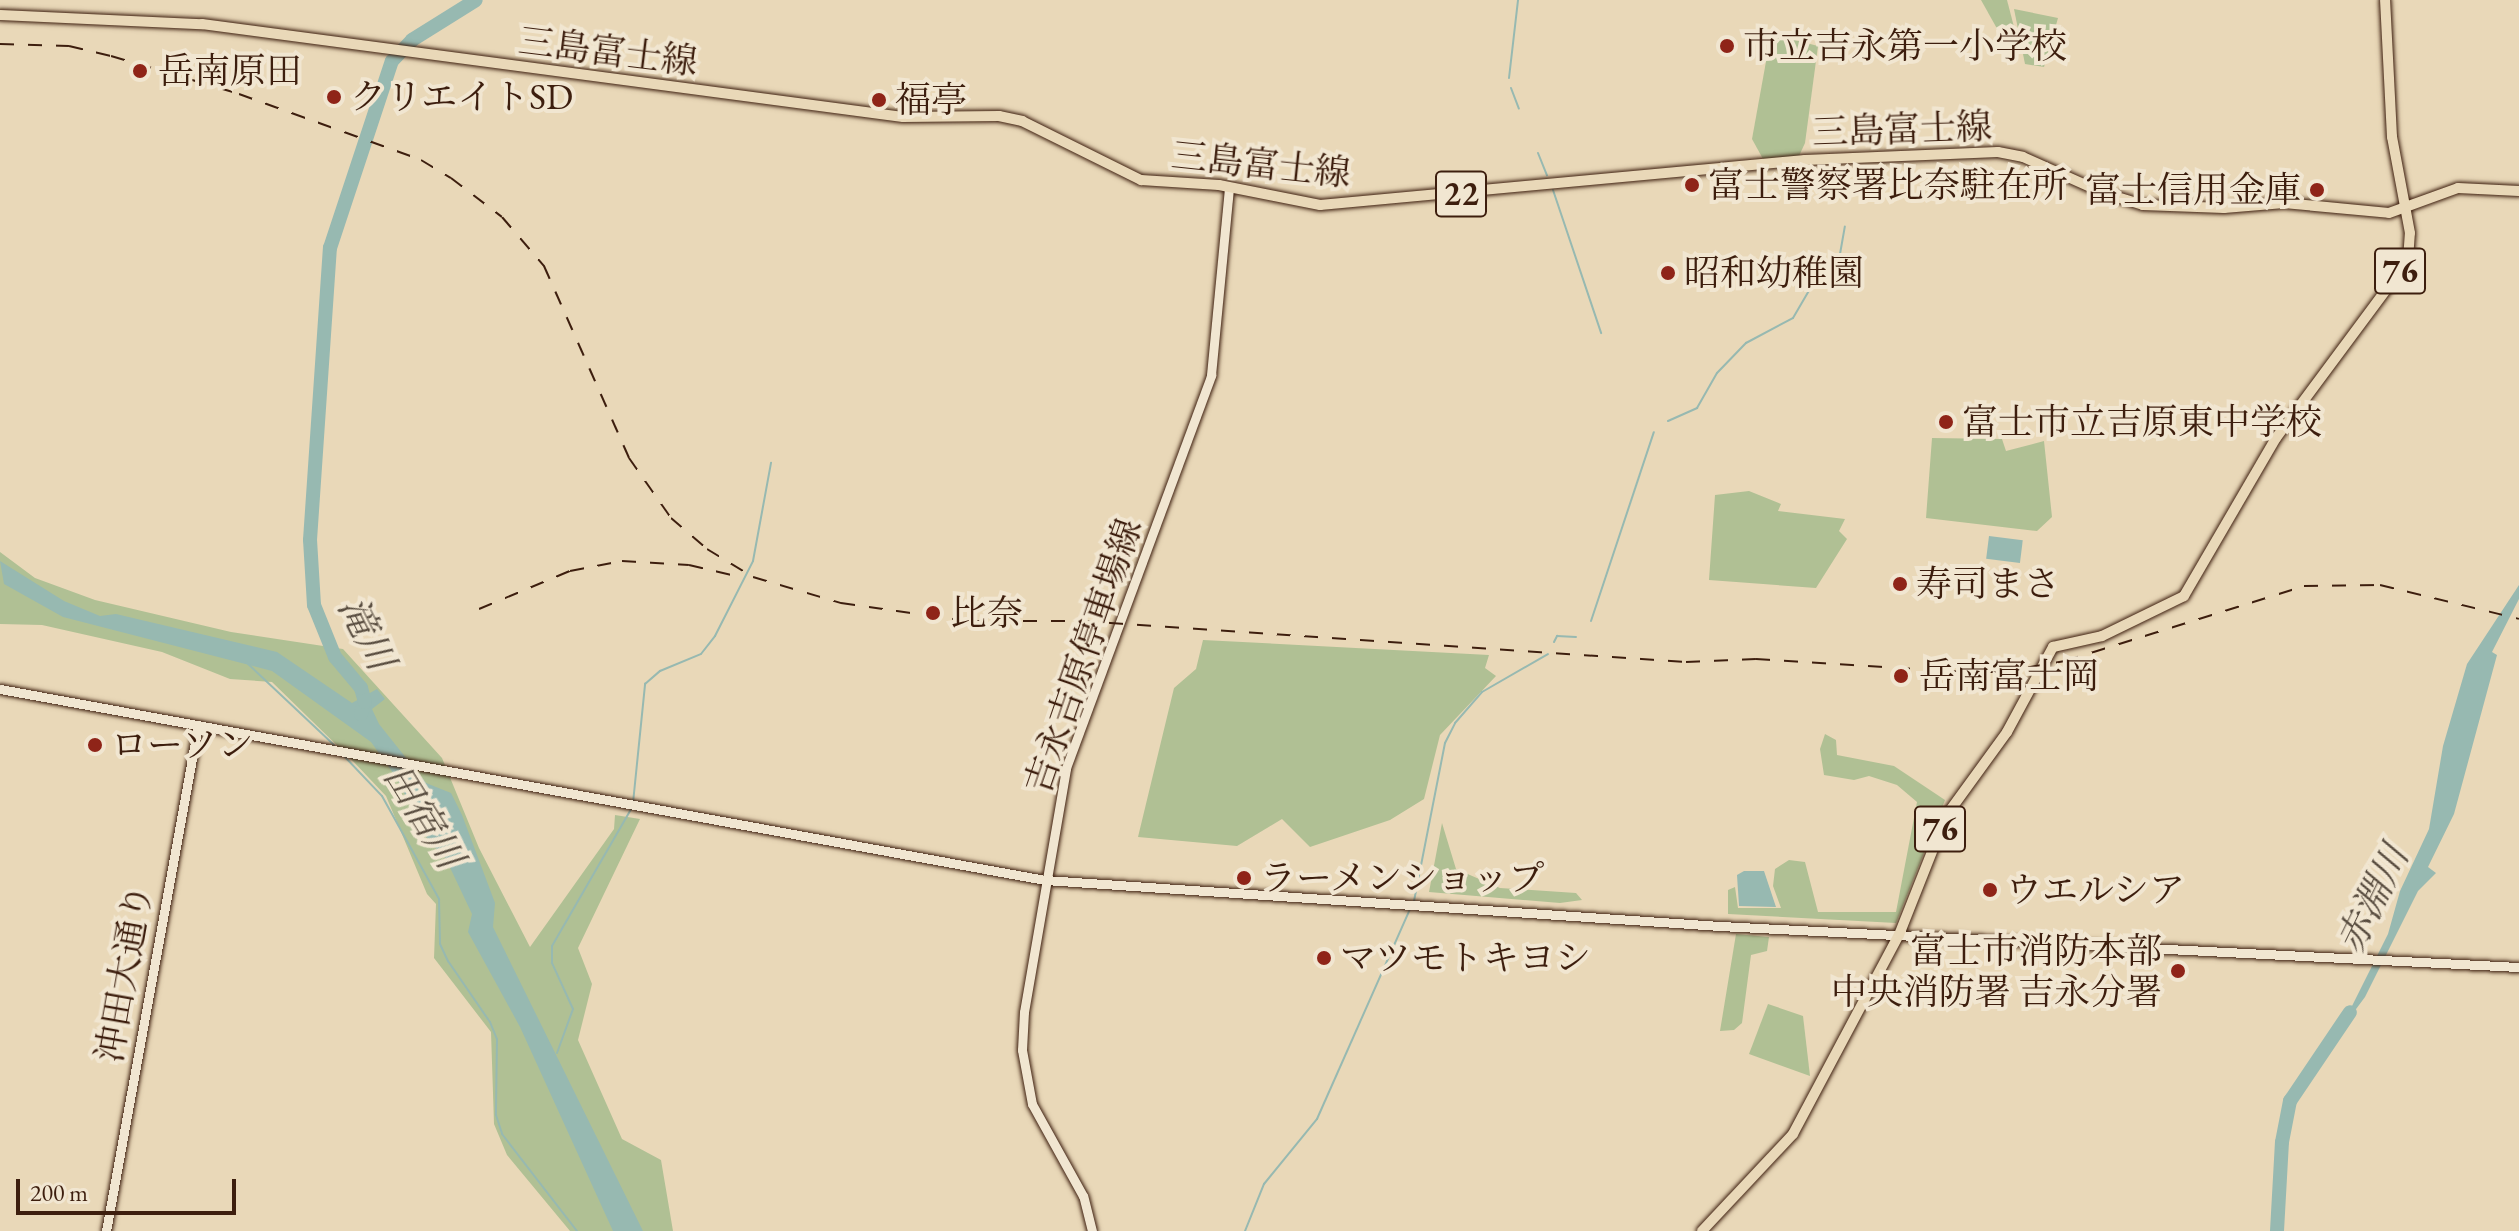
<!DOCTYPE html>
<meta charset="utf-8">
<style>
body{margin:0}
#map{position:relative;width:2519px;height:1231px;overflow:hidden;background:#e9d8b8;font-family:"EB Garamond","Noto Serif JP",serif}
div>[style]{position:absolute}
.green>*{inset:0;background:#b0c094}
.water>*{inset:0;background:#97b9b1;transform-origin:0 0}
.stream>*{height:2px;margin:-1px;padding:0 1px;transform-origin:1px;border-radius:1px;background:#97b9b1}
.river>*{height:14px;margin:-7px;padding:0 7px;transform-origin:7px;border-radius:7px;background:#97b9b1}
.roads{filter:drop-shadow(0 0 2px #3d1e0e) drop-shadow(0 0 2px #3d1e0e)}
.secondary>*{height:9px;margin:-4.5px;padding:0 4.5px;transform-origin:4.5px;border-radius:4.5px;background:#f1e6d1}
.primary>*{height:10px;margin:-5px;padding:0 5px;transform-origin:5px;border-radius:5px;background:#e9d8b8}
.rail>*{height:2px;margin-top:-1px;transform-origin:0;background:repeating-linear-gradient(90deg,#3d1e0e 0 14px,transparent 0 28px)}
.dots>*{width:22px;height:22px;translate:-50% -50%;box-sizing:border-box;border:4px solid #f1e6d1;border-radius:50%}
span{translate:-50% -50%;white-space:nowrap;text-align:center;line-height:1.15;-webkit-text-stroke:8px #f1e6d1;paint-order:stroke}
.shield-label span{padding:2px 6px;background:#f1e6d1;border:2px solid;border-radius:6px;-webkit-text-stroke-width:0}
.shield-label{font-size:34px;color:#3d1e0e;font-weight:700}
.poi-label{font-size:36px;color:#3d1e0e}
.left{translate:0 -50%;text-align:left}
.right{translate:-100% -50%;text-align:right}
.street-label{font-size:36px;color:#3d1e0e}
.water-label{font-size:38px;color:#584c3f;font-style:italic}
.scale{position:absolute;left:16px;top:1179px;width:220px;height:36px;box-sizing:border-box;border:4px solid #3d1e0e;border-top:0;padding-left:10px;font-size:24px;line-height:28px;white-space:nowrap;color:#3d1e0e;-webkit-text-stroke:6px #f1e6d1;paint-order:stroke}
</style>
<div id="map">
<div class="green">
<i style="clip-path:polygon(1981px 0,2007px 0,2020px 50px,2009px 50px)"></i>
<i style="clip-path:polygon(2014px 9px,2058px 18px,2044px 67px,2025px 64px)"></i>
<i style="clip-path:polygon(1771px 34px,1818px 46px,1805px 143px,1799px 156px,1763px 159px,1752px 139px)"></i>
<i style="clip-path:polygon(1932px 438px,2002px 439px,2006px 451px,2044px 441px,2052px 517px,2037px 531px,1926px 518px)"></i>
<i style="clip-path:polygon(1749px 491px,1781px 504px,1778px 511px,1845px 519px,1839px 531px,1847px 539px,1816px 588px,1709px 580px,1715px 495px)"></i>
<i style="clip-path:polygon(0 552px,35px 578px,95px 600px,231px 632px,343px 649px,442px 758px,479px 848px,530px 947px,614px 829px,615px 815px,640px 819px,578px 948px,592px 984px,578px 1040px,622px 1139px,661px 1160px,673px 1231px,570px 1231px,507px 1155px,494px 1124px,491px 1032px,434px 958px,436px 904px,427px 894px,386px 796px,351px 759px,272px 682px,230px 679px,162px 652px,42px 625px,0 624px)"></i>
<i style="clip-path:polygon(1203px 640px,1489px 655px,1485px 668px,1496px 676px,1440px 735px,1424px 799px,1390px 820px,1310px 847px,1282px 819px,1237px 846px,1138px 837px,1174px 688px,1196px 669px)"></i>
<i style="clip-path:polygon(1825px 734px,1836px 740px,1837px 755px,1894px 766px,1945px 800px,1896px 923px,1728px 914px,1728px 890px,1735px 887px,1738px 908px,1781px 908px,1773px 886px,1775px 869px,1789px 860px,1805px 862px,1818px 912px,1896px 912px,1917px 802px,1897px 785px,1869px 776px,1854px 780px,1824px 775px,1820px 749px)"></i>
<i style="clip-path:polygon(1442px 823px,1456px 869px,1500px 888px,1576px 893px,1582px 900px,1560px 903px,1429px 892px)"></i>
<i style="clip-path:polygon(1736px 934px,1769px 937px,1767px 951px,1751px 955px,1742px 1023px,1734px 1030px,1720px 1031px)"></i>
<i style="clip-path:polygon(1768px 1004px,1803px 1016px,1810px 1076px,1749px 1054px)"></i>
</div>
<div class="water">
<i style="left:1989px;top:536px;width:34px;height:23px;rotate:7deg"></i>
<i style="clip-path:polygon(0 561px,64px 601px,100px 616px,116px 614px,277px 652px,352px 703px,377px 689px,385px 699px,372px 709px,379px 724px,426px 783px,451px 793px,462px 815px,495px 903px,493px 927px,643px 1231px,613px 1231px,520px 1027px,468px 932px,472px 914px,445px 857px,429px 842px,396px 777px,371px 742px,272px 671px,63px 617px,4px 584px)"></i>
<i style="clip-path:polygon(2519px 585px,2519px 599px,2492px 652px,2497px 655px,2454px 814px,2428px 867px,2436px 873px,2418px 891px,2365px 997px,2339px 1032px,2388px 934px,2400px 891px,2429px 829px,2443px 746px,2467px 664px)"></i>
<i style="clip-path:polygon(1744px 871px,1764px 871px,1776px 907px,1739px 906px,1737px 875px)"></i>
</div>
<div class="stream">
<i style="left:1509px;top:78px;width:79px;rotate:-83.4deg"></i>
<i style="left:1511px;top:88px;width:22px;rotate:69deg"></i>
<i style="left:1538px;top:153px;width:24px;rotate:68deg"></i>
<i style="left:1553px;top:190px;width:151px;rotate:71.4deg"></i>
<i style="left:1668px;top:421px;width:32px;rotate:-24deg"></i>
<i style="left:1697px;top:408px;width:40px;rotate:-60.3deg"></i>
<i style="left:1717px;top:373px;width:42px;rotate:-46deg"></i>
<i style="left:1746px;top:343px;width:53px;rotate:-28deg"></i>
<i style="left:1793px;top:318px;width:61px;rotate:-59.7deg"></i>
<i style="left:1824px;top:265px;width:19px;rotate:-35deg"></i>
<i style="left:1840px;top:254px;width:28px;rotate:-80deg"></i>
<i style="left:1591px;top:621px;width:199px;rotate:-71.6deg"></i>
<i style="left:1554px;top:642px;width:7px;rotate:-63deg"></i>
<i style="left:1557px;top:636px;width:19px;rotate:3deg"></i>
<i style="left:246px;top:662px;width:121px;rotate:43.3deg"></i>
<i style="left:344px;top:756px;width:55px;rotate:46.5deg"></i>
<i style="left:382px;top:796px;width:118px;rotate:61deg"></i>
<i style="left:439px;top:899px;width:45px;rotate:88.7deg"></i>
<i style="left:440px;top:944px;width:19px;rotate:65deg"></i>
<i style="left:448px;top:961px;width:74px;rotate:55.5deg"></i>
<i style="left:490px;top:1022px;width:18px;rotate:68deg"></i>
<i style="left:497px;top:1039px;width:76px;rotate:90.8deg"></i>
<i style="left:496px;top:1115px;width:20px;rotate:72deg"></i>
<i style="left:502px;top:1134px;width:123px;rotate:52.3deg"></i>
<i style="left:633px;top:803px;width:120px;rotate:-84.2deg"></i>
<i style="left:645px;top:684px;width:20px;rotate:-41deg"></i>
<i style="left:660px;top:671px;width:44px;rotate:-22.5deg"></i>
<i style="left:701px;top:654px;width:23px;rotate:-52deg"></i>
<i style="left:715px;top:636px;width:84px;rotate:-63.1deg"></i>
<i style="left:753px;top:561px;width:100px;rotate:-79.6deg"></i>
<i style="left:1414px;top:901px;width:161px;rotate:-78.9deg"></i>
<i style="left:1445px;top:743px;width:22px;rotate:-63deg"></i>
<i style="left:1455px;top:723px;width:41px;rotate:-48.9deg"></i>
<i style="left:1482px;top:692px;width:76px;rotate:-29.9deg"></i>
<i style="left:557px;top:1053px;width:47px;rotate:-70deg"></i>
<i style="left:573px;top:1009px;width:51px;rotate:-114.5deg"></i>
<i style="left:552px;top:963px;width:17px;rotate:-90deg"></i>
<i style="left:552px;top:946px;width:158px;rotate:-60deg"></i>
<i style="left:1245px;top:1231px;width:51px;rotate:-68deg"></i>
<i style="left:1264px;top:1184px;width:84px;rotate:-50.8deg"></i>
<i style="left:1317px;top:1119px;width:232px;rotate:-66.1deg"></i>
</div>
<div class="river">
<i style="left:361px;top:714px;width:13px;rotate:-72deg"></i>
<i style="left:365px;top:702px;width:15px;rotate:-106deg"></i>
<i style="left:361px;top:688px;width:40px;rotate:-130deg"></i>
<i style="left:335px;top:657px;width:56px;rotate:-112deg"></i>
<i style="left:314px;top:605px;width:65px;rotate:-93.5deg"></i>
<i style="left:310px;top:540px;width:293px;rotate:-86.1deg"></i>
<i style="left:330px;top:248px;width:197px;rotate:-71.7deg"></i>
<i style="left:392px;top:61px;width:29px;rotate:-46deg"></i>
<i style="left:412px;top:40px;width:75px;rotate:-32deg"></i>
<i style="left:2277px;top:1231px;width:89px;rotate:-86.8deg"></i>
<i style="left:2282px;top:1142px;width:42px;rotate:-79deg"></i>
<i style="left:2290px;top:1101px;width:107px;rotate:-56deg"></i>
</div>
<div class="roads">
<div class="secondary">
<i style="left:0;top:689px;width:1062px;rotate:10.36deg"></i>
<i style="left:1045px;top:880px;width:677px;rotate:3.9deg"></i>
<i style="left:1720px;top:926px;width:800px;rotate:2.94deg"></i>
<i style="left:106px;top:1231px;width:513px;rotate:-79.68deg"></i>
<i style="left:1092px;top:1231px;width:36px;rotate:-104deg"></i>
<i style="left:1083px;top:1196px;width:105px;rotate:-119deg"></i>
<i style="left:1032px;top:1104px;width:55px;rotate:-100.5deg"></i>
<i style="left:1022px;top:1050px;width:38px;rotate:-87deg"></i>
<i style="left:1024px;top:1012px;width:248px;rotate:-80.2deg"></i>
<i style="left:1066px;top:768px;width:419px;rotate:-69.7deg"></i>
<i style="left:1211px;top:375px;width:189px;rotate:-84.5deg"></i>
</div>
<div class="primary">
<i style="left:0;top:15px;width:202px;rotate:2.6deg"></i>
<i style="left:202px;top:24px;width:707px;rotate:7.56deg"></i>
<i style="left:903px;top:117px;width:96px;rotate:-0.6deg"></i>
<i style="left:999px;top:116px;width:24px;rotate:12deg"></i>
<i style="left:1022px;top:121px;width:133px;rotate:26.4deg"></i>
<i style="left:1141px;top:180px;width:78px;rotate:3.7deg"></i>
<i style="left:1219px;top:185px;width:103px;rotate:11.2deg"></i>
<i style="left:1320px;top:205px;width:487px;rotate:-5.3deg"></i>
<i style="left:1805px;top:160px;width:193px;rotate:-2.4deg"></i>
<i style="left:1998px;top:152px;width:25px;rotate:11deg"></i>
<i style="left:2023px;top:157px;width:89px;rotate:24deg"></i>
<i style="left:2104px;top:193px;width:41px;rotate:17.1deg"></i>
<i style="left:2143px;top:205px;width:81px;rotate:2.1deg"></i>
<i style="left:2224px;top:208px;width:60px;rotate:-4.8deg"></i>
<i style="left:2284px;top:203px;width:105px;rotate:5.4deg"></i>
<i style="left:2389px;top:213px;width:73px;rotate:-19.9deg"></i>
<i style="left:2458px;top:188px;width:61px;rotate:2.8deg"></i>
<i style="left:1702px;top:1231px;width:133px;rotate:-46.8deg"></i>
<i style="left:1793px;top:1134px;width:225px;rotate:-62deg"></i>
<i style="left:1899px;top:935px;width:128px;rotate:-68.4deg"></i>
<i style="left:1946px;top:816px;width:104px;rotate:-54deg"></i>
<i style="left:2007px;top:732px;width:97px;rotate:-61.6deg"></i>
<i style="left:2053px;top:647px;width:50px;rotate:-12.7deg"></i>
<i style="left:2102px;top:636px;width:91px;rotate:-26deg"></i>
<i style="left:2184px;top:596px;width:183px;rotate:-59.8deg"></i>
<i style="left:2276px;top:438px;width:222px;rotate:-53.4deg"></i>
<i style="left:2408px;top:260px;width:27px;rotate:-86deg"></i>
<i style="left:2410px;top:233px;width:98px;rotate:-100.6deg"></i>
<i style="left:2392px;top:137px;width:137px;rotate:-92.9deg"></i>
</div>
</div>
<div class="rail">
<i style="left:0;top:44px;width:69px;rotate:1.7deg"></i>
<i style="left:69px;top:46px;width:43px;rotate:13.4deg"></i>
<i style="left:111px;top:56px;width:134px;rotate:16.5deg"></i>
<i style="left:239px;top:94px;width:194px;rotate:19.9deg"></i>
<i style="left:421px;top:160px;width:35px;rotate:31deg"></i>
<i style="left:451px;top:178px;width:64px;rotate:37.4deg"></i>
<i style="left:502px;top:217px;width:65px;rotate:49.4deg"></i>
<i style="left:544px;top:266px;width:210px;rotate:66.1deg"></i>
<i style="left:629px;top:458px;width:73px;rotate:55deg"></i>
<i style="left:671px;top:518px;width:48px;rotate:40.7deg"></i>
<i style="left:707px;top:549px;width:54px;rotate:31.3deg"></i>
<i style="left:753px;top:577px;width:92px;rotate:16.5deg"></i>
<i style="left:841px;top:603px;width:127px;rotate:8.1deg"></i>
<i style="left:967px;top:621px;width:114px"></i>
<i style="left:1081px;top:621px;width:606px;rotate:3.88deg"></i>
<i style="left:1686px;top:662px;width:70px;rotate:-2.5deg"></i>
<i style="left:1756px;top:659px;width:204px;rotate:3.6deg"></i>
<i style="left:1960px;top:672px;width:41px"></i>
<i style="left:2001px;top:672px;width:65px;rotate:-9.8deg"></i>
<i style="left:2065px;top:661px;width:250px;rotate:-17.4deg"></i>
<i style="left:2304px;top:586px;width:76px;rotate:-0.8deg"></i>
<i style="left:2380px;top:585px;width:143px;rotate:13.7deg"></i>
<i style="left:479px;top:609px;width:99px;rotate:-22.7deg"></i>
<i style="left:570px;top:571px;width:53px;rotate:-10.9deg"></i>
<i style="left:622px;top:561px;width:67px;rotate:3.4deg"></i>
<i style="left:689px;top:565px;width:48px;rotate:13.2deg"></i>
</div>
<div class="dots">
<i style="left:1727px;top:46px;background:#8f2418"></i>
<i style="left:140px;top:71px;background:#8f2418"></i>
<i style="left:334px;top:97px;background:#8f2418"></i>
<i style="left:879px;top:100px;background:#8f2418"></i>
<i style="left:1692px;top:185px;background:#8f2418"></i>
<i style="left:2317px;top:190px;background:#8f2418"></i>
<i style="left:1668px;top:273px;background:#8f2418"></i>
<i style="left:1946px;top:422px;background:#8f2418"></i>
<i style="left:1900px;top:584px;background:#8f2418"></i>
<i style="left:933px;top:613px;background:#8f2418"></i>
<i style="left:1901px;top:676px;background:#8f2418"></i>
<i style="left:95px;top:745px;background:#8f2418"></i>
<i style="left:1244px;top:878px;background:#8f2418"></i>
<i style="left:1990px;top:890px;background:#8f2418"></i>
<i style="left:1324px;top:958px;background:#8f2418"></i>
<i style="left:2178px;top:971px;background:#8f2418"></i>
</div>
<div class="shield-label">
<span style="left:1461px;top:194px">22</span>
<span style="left:2400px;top:271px">76</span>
<span style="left:1940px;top:829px">76</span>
</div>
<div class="poi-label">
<span class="left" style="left:1743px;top:46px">市立吉永第一小学校</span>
<span class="left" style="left:158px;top:71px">岳南原田</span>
<span class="left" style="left:350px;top:97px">クリエイトSD</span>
<span class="left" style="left:895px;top:100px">福亭</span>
<span class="left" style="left:1708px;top:185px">富士警察署比奈駐在所</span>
<span class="right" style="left:2301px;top:190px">富士信用金庫</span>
<span class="left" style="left:1684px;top:273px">昭和幼稚園</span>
<span class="left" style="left:1962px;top:422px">富士市立吉原東中学校</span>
<span class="left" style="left:1916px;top:584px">寿司まさ</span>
<span class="left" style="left:951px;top:613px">比奈</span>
<span class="left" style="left:1919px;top:676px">岳南富士岡</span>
<span class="left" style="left:111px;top:745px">ローソン</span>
<span class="left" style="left:1260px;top:878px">ラーメンショップ</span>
<span class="left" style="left:2006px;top:890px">ウエルシア</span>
<span class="right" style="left:2162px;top:971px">富士市消防本部<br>中央消防署 吉永分署</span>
<span class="left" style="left:1340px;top:958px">マツモトキヨシ</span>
</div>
<div class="street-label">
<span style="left:608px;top:51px;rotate:7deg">三島富士線</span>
<span style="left:1902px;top:129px;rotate:-2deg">三島富士線</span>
<span style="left:1261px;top:164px;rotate:6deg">三島富士線</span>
<span style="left:1083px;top:656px;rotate:-71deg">吉永吉原停車場線</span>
<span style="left:124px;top:973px;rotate:-80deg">沖田大通り</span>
</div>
<div class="water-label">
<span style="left:367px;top:633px;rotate:63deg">滝川</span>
<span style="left:424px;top:816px;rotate:58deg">田宿川</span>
<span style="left:2372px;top:899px;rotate:-64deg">赤淵川</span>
</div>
<div class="scale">200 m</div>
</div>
